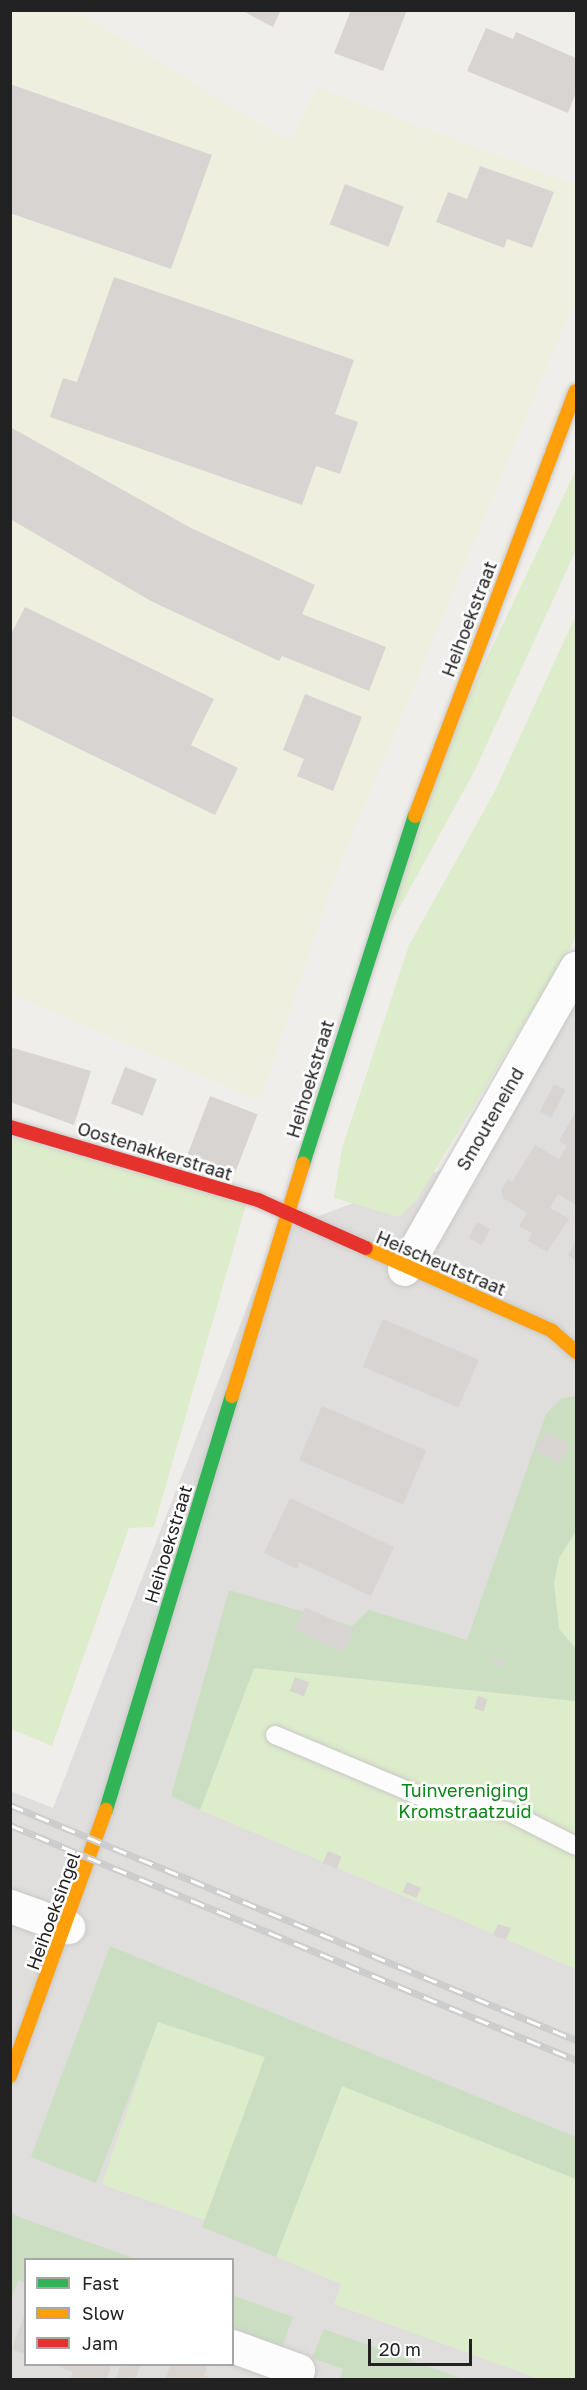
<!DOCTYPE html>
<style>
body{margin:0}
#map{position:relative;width:587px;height:2390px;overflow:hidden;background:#f0eeeb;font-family:"Golos Text",sans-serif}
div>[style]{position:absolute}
.residential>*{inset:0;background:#dfdedc}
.farmland>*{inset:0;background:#efefdf}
.grass>*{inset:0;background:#ddeccb;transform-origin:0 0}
.forest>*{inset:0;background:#cbdec1}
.building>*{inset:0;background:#d7d4d2;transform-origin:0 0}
.roads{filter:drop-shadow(0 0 2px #c9c8c7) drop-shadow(0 0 2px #c9c8c7)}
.lane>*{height:18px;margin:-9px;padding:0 9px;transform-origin:9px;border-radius:9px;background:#fdfcfc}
.street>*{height:33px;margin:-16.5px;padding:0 16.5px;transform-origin:16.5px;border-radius:16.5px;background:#fdfcfc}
.fast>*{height:14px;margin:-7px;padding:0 7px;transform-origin:7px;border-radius:7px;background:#30b455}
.slow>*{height:14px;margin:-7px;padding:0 7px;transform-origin:7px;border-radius:7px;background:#ff9f0a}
.jam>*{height:14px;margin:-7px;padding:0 7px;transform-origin:7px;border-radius:7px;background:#e5322d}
.rail>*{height:7px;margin-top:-3.5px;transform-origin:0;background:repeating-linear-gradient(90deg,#fff 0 14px,#ccc 0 28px);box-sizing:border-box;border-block:2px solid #ccc}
span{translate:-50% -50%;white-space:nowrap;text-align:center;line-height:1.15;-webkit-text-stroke:5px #fff;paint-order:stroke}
.street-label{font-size:18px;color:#222}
.park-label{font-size:18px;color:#0c8416}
.frame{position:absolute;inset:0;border:12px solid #222;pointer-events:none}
.legend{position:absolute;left:24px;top:2258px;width:210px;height:108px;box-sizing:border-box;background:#fff;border:2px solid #a7a7a7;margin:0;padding:8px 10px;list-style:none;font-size:18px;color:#222}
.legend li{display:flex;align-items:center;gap:12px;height:30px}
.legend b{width:30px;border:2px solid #a7a7a7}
.scale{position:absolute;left:368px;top:2339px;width:104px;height:27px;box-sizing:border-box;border:3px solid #222;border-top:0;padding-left:8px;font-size:18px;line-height:21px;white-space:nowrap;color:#222;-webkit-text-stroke:4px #fff;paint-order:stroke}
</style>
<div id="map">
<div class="residential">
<i style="clip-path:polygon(evenodd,576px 961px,576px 2379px,11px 2379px,10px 1791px,53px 1808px,276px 1232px,452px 1166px,576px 961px,26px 2260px,232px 2260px,232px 2364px,26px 2364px,26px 2260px)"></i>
</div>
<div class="farmland">
<i style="clip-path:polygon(11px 11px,77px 11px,289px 142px,318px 88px,576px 185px,576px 297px,334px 879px,260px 1101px,11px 994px)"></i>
</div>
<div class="grass">
<i style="clip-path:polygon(576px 470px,576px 550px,474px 772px,386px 932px,447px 742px)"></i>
<i style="clip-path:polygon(576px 615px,576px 938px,416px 1201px,399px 1217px,334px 1198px,342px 1148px,409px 945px,494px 793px)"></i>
<i style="clip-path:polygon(10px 1136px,246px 1205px,154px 1527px,129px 1528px,52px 1746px,11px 1729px)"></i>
<i style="clip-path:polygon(576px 1531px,576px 1649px,575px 1651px,559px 1629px,554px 1583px,559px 1558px)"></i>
<i style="clip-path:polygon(254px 1668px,576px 1701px,576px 1969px,200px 1810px)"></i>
<i style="left:158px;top:2021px;width:113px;height:173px;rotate:19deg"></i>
<i style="clip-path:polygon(342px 2086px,576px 2179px,576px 2379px,539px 2379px,334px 2304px,341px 2284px,276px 2257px)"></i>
</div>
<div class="forest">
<i style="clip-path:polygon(576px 1396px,576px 1531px,559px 1558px,554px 1583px,559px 1629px,576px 1649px,576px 1701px,254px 1668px,200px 1810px,171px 1796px,229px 1590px,352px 1626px,369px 1610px,467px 1640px,546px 1414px,562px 1398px)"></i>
<i style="clip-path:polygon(110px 1946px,576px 2137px,576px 2179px,342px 2086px,276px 2257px,202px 2227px,265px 2057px,158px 2022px,96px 2183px,31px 2157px)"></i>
<i style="clip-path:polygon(11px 2212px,19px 2217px,136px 2259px,26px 2260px,25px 2283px,18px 2280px,11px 2299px)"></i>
<i style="clip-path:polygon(232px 2295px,293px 2317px,282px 2347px,233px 2328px)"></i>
<i style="clip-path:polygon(324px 2329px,463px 2379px,340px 2379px,343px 2369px,312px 2358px)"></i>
</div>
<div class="building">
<i style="clip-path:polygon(241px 10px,281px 10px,273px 27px)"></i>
<i style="clip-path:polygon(351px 10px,407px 10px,383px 71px,334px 53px)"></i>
<i style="clip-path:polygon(486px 28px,513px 39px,516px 32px,576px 58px,576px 92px,568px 113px,467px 71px)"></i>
<i style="clip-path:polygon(10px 84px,212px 155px,171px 269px,10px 213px)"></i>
<i style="clip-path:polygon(480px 166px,554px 192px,532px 248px,507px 239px,504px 248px,436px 222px,448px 192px,467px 199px)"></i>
<i style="left:345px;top:184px;width:63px;height:43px;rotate:21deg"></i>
<i style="clip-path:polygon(114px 277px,354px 360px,335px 414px,358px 422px,340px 474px,316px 466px,302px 505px,50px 417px,63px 378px,77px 382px)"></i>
<i style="clip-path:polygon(10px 427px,191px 528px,315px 585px,302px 614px,386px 647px,369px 691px,282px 656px,279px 661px,151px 601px,10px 519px)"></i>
<i style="clip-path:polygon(25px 607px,214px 699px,191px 745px,238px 768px,215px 815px,10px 715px,10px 636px)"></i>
<i style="clip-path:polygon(305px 694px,362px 717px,333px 791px,297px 776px,304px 759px,283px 750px)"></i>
<i style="clip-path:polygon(10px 1047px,91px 1071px,74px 1125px,10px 1102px)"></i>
<i style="left:125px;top:1067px;width:34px;height:39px;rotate:21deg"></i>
<i style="left:554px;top:1084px;width:13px;height:31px;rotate:27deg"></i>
<i style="left:210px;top:1096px;width:51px;height:62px;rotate:21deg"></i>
<i style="clip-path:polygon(576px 1111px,576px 1205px,558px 1194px,550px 1208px,569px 1219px,547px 1252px,528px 1241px,532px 1233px,519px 1226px,527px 1213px,503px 1198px,501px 1190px,508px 1179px,512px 1182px,535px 1145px,559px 1159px,567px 1146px,559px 1141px)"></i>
<i style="left:477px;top:1222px;width:15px;height:18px;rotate:28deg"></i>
<i style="clip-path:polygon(576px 1241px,576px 1260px,568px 1255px)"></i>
<i style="left:383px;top:1319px;width:104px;height:52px;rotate:23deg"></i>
<i style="left:322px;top:1406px;width:113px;height:59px;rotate:23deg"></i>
<i style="left:545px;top:1432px;width:27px;height:21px;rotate:27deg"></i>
<i style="clip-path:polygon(290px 1498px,394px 1547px,371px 1596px,299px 1562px,297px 1569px,264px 1553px)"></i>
<i style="left:305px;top:1607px;width:54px;height:25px;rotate:25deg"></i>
<i style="left:494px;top:1659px;width:9px;height:6px;rotate:6deg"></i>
<i style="left:295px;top:1677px;width:15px;height:15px;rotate:20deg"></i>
<i style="left:478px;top:1696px;width:10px;height:13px;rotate:17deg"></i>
<i style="left:328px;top:1851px;width:15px;height:13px;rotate:23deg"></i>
<i style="left:407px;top:1882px;width:15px;height:11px;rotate:23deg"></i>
<i style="clip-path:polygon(498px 1924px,511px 1928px,506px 1940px,493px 1935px)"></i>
<i style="clip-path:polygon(25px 2313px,26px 2313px,26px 2355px,12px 2349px)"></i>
<i style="clip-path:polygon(53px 2364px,112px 2364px,106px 2380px,70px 2380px,73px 2372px)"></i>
<i style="clip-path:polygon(121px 2364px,141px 2364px,135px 2380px,115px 2380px)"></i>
<i style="clip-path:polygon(171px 2364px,208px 2364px,204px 2375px,215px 2380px,165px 2380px)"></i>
</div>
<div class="roads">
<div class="lane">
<i style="left:275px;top:1735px;width:170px;rotate:22.8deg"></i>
<i style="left:432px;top:1801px;width:76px;rotate:7.6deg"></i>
<i style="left:507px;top:1811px;width:77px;rotate:26.9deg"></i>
</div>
<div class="street">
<i style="left:404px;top:1269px;width:347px;rotate:-60.3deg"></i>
<i style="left:10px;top:1906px;width:62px;rotate:19.9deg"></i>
<i style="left:232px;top:2346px;width:70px;rotate:20deg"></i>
<i style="left:298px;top:2370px;width:11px;rotate:112deg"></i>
</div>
<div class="fast">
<i style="left:303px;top:1164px;width:366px;rotate:-72.2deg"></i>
<i style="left:106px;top:1810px;width:433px;rotate:-73.1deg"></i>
</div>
<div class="slow">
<i style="left:415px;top:816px;width:454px;rotate:-69.3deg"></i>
<i style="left:366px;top:1248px;width:204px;rotate:24deg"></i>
<i style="left:552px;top:1331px;width:32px;rotate:41deg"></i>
<i style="left:232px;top:1396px;width:243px;rotate:-73deg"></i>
<i style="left:10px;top:2076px;width:283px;rotate:-70.2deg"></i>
</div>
<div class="jam">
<i style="left:10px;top:1127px;width:259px;rotate:16.4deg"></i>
<i style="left:258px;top:1200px;width:118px;rotate:24deg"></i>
</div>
</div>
<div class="rail">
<i style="left:10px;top:1805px;width:613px;rotate:22.55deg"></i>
<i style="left:10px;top:1825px;width:613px;rotate:22.55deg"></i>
</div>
<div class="street-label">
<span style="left:469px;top:619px;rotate:-69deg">Heihoekstraat</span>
<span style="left:310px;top:1079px;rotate:-73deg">Heihoekstraat</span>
<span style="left:490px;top:1119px;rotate:-60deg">Smouteneind</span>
<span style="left:155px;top:1151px;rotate:17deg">Oostenakkerstraat</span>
<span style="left:441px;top:1263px;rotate:23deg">Heischeutstraat</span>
<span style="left:168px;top:1544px;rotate:-73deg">Heihoekstraat</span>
<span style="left:53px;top:1911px;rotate:-70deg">Heihoeksingel</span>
</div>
<div class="park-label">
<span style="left:465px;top:1801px">Tuinvereniging<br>Kromstraatzuid</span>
</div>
<div class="frame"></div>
<ul class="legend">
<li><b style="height:8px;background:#30b455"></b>Fast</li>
<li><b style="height:8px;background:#ff9f0a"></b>Slow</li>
<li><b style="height:8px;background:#e5322d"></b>Jam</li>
</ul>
<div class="scale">20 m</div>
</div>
